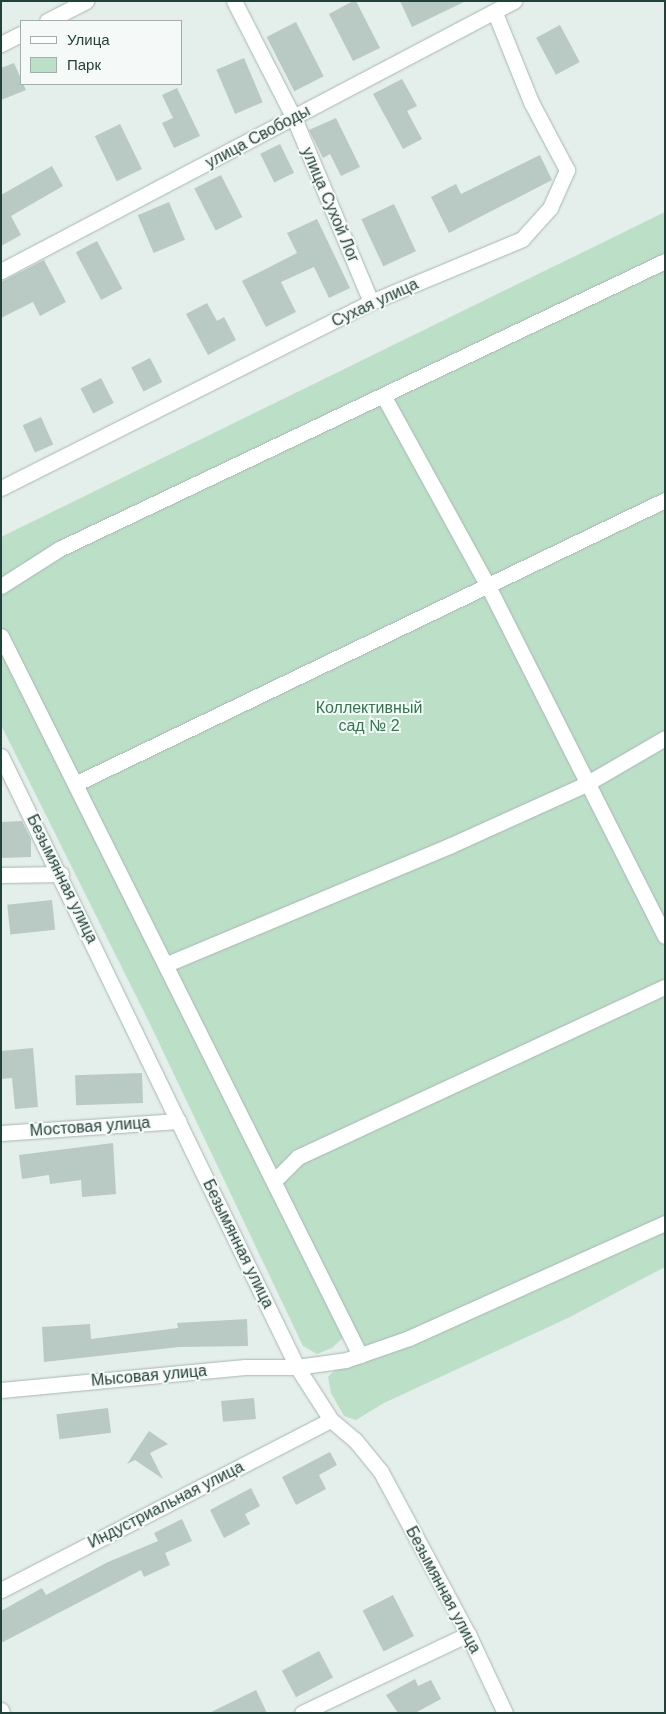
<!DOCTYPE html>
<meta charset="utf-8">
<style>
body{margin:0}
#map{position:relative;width:666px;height:1714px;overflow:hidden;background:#e4eeea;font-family:Arial,sans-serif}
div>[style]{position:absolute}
.green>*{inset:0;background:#bce0c7}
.building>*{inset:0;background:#b9c9c3;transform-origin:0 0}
.roads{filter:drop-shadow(0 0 1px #a6b7b2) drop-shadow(0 0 1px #a6b7b2)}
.minor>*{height:15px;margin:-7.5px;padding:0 7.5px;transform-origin:7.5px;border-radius:7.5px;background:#fff}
.tertiary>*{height:15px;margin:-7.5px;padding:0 7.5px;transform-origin:7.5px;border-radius:7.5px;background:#fff}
span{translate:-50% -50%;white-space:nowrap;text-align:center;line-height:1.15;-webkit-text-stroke:4px #f5faf8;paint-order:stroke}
.street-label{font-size:16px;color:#22413a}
.park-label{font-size:16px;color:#2a7a4c}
.frame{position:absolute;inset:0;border:2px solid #22413a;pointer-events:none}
.legend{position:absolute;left:20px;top:20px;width:162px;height:65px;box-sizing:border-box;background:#f5faf8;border:1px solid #a1b0ac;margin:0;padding:6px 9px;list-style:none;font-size:15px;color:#22413a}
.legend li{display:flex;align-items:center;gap:10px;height:25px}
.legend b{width:25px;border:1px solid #a1b0ac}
</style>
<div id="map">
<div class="green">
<i style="clip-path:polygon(665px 212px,665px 1267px,568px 1318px,384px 1403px,356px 1420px,344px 1416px,331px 1393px,328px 1377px,335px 1370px,352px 1365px,345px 1336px,332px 1348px,317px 1354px,303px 1346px,150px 1024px,1px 725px,1px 537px)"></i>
</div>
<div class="building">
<i style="clip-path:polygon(353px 1px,356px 1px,380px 48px,353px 61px,329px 14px)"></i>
<i style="clip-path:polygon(400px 1px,466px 1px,412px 27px)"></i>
<i style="left:296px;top:22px;width:61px;height:33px;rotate:63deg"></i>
<i style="left:560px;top:25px;width:42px;height:27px;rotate:62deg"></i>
<i style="left:244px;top:58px;width:48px;height:30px;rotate:67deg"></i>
<i style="clip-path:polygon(14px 63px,26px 90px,1px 100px,1px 68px)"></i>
<i style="clip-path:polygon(402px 79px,417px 106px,407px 111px,422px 139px,403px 149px,373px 94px)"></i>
<i style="clip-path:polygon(177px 88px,200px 136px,174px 148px,162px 123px,173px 118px,162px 95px)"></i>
<i style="clip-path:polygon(336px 118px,360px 167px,341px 176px,330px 154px,323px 158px,309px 130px)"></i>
<i style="left:120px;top:124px;width:50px;height:28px;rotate:64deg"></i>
<i style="left:280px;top:144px;width:32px;height:22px;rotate:64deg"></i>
<i style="clip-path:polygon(540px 155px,552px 180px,449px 233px,431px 197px,456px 184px,461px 194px)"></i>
<i style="clip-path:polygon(52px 166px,63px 186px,11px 216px,21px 235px,1px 246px,1px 195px)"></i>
<i style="left:221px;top:175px;width:47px;height:30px;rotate:63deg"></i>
<i style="left:169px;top:202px;width:41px;height:34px;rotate:67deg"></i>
<i style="left:394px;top:204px;width:52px;height:36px;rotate:65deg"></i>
<i style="clip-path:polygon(317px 219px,350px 288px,329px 298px,314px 267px,281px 282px,296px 312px,266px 327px,242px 281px,297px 253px,287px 233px)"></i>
<i style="left:97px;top:241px;width:54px;height:24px;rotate:62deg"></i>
<i style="clip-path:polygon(44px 260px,66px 302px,40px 316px,33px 302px,1px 318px,1px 282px)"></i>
<i style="clip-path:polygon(207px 303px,217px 321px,224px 317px,236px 340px,208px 355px,186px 314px)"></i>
<i style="left:150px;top:358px;width:27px;height:21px;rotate:63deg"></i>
<i style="left:101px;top:378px;width:28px;height:23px;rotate:63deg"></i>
<i style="left:41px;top:417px;width:30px;height:20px;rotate:66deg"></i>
<i style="clip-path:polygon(22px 821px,31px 839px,31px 857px,1px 858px,1px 822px)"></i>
<i style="left:52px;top:900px;width:30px;height:45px;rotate:84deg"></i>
<i style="clip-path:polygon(33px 1048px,38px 1107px,15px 1109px,12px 1078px,1px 1079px,1px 1051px)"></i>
<i style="left:142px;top:1073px;width:30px;height:67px;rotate:88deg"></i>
<i style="clip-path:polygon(113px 1143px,116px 1194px,82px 1197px,81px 1180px,50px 1184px,49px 1175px,22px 1179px,19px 1155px)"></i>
<i style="clip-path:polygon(247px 1319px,248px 1346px,179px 1347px,44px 1362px,42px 1327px,90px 1324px,91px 1339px,178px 1328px,177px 1323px)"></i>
<i style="left:254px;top:1398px;width:21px;height:33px;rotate:85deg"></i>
<i style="left:108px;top:1408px;width:25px;height:52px;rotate:83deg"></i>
<i style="clip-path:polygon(149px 1431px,168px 1444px,150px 1453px,163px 1479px,135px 1460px,127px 1464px)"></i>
<i style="clip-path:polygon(330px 1452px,337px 1465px,319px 1475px,326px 1489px,296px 1505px,282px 1477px)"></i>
<i style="clip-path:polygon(251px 1488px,260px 1506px,245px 1514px,250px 1524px,224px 1538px,210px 1510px)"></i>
<i style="clip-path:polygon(182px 1519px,192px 1541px,165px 1553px,170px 1565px,144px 1577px,141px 1570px,1px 1643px,1px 1611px,42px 1588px,46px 1595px,108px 1562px,158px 1541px,154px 1533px)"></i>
<i style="left:393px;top:1595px;width:46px;height:34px;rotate:63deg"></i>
<i style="left:319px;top:1651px;width:30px;height:42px;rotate:62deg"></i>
<i style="clip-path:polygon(415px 1679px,418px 1686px,431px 1680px,441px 1699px,415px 1713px,398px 1713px,386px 1695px)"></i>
<i style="clip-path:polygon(256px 1690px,267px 1713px,209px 1713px)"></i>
</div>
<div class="roads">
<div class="minor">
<i style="left:234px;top:1px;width:131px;rotate:62.9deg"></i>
<i style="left:294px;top:118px;width:199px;rotate:67.3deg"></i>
<i style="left:47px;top:21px;width:44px;rotate:-27.1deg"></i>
<i style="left:1px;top:44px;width:22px;rotate:-27deg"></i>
<i style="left:1px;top:271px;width:580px;rotate:-27.76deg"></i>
<i style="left:384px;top:397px;width:216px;rotate:61.2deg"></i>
<i style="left:488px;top:586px;width:392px;rotate:63.2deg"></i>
<i style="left:1px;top:488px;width:414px;rotate:-26.7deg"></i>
<i style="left:371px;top:302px;width:164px;rotate:-22.6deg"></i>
<i style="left:522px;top:239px;width:42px;rotate:-47.9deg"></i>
<i style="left:550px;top:208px;width:42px;rotate:-65.9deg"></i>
<i style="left:567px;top:170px;width:77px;rotate:-117.9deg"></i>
<i style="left:531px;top:102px;width:96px;rotate:-112deg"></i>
<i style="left:1px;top:586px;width:69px;rotate:-32.5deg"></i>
<i style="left:59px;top:549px;width:671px;rotate:-25.42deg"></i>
<i style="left:1px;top:636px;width:804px;rotate:63.47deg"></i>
<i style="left:1px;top:756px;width:679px;rotate:64.15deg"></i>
<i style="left:297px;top:1367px;width:63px;rotate:57.3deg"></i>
<i style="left:331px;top:1420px;width:31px;rotate:40deg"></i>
<i style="left:355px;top:1440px;width:41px;rotate:50.9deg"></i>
<i style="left:381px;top:1472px;width:184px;rotate:61.8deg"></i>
<i style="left:468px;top:1634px;width:87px;rotate:64.9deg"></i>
<i style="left:77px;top:783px;width:653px;rotate:-25.7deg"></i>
<i style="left:1px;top:875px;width:60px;rotate:-1deg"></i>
<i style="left:167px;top:964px;width:306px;rotate:-22.7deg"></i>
<i style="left:449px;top:846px;width:150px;rotate:-24.3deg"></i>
<i style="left:586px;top:784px;width:91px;rotate:-30.2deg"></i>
<i style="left:1px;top:1133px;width:178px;rotate:-3.9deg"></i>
<i style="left:275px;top:1180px;width:33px;rotate:-45deg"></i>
<i style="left:298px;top:1157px;width:404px;rotate:-24.9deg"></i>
<i style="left:297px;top:1367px;width:49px;rotate:-8.1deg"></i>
<i style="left:346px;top:1360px;width:67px;rotate:-19.2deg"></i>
<i style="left:409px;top:1338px;width:281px;rotate:-24.2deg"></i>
<i style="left:1px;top:1590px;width:371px;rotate:-27.3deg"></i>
<i style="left:1px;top:1710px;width:3px;rotate:72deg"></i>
<i style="left:302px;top:1713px;width:184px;rotate:-25.4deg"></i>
</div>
<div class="tertiary">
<i style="left:1px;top:1390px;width:245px;rotate:-5.4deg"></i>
<i style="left:245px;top:1367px;width:52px"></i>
</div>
</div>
<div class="street-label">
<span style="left:258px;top:137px;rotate:-28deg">улица Свободы</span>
<span style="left:330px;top:205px;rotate:67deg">улица Сухой Лог</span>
<span style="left:375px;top:303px;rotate:-25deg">Сухая улица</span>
<span style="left:62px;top:879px;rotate:64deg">Безымянная улица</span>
<span style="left:90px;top:1127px;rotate:-4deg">Мостовая улица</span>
<span style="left:238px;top:1244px;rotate:64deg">Безымянная улица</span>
<span style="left:149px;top:1376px;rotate:-5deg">Мысовая улица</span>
<span style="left:166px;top:1505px;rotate:-27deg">Индустриальная улица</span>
<span style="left:443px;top:1590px;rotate:62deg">Безымянная улица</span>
</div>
<div class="park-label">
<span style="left:369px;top:717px">Коллективный<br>сад № 2</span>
</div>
<div class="frame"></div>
<ul class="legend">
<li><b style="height:6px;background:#fff"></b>Улица</li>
<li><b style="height:14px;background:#bce0c7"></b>Парк</li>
</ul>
</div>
